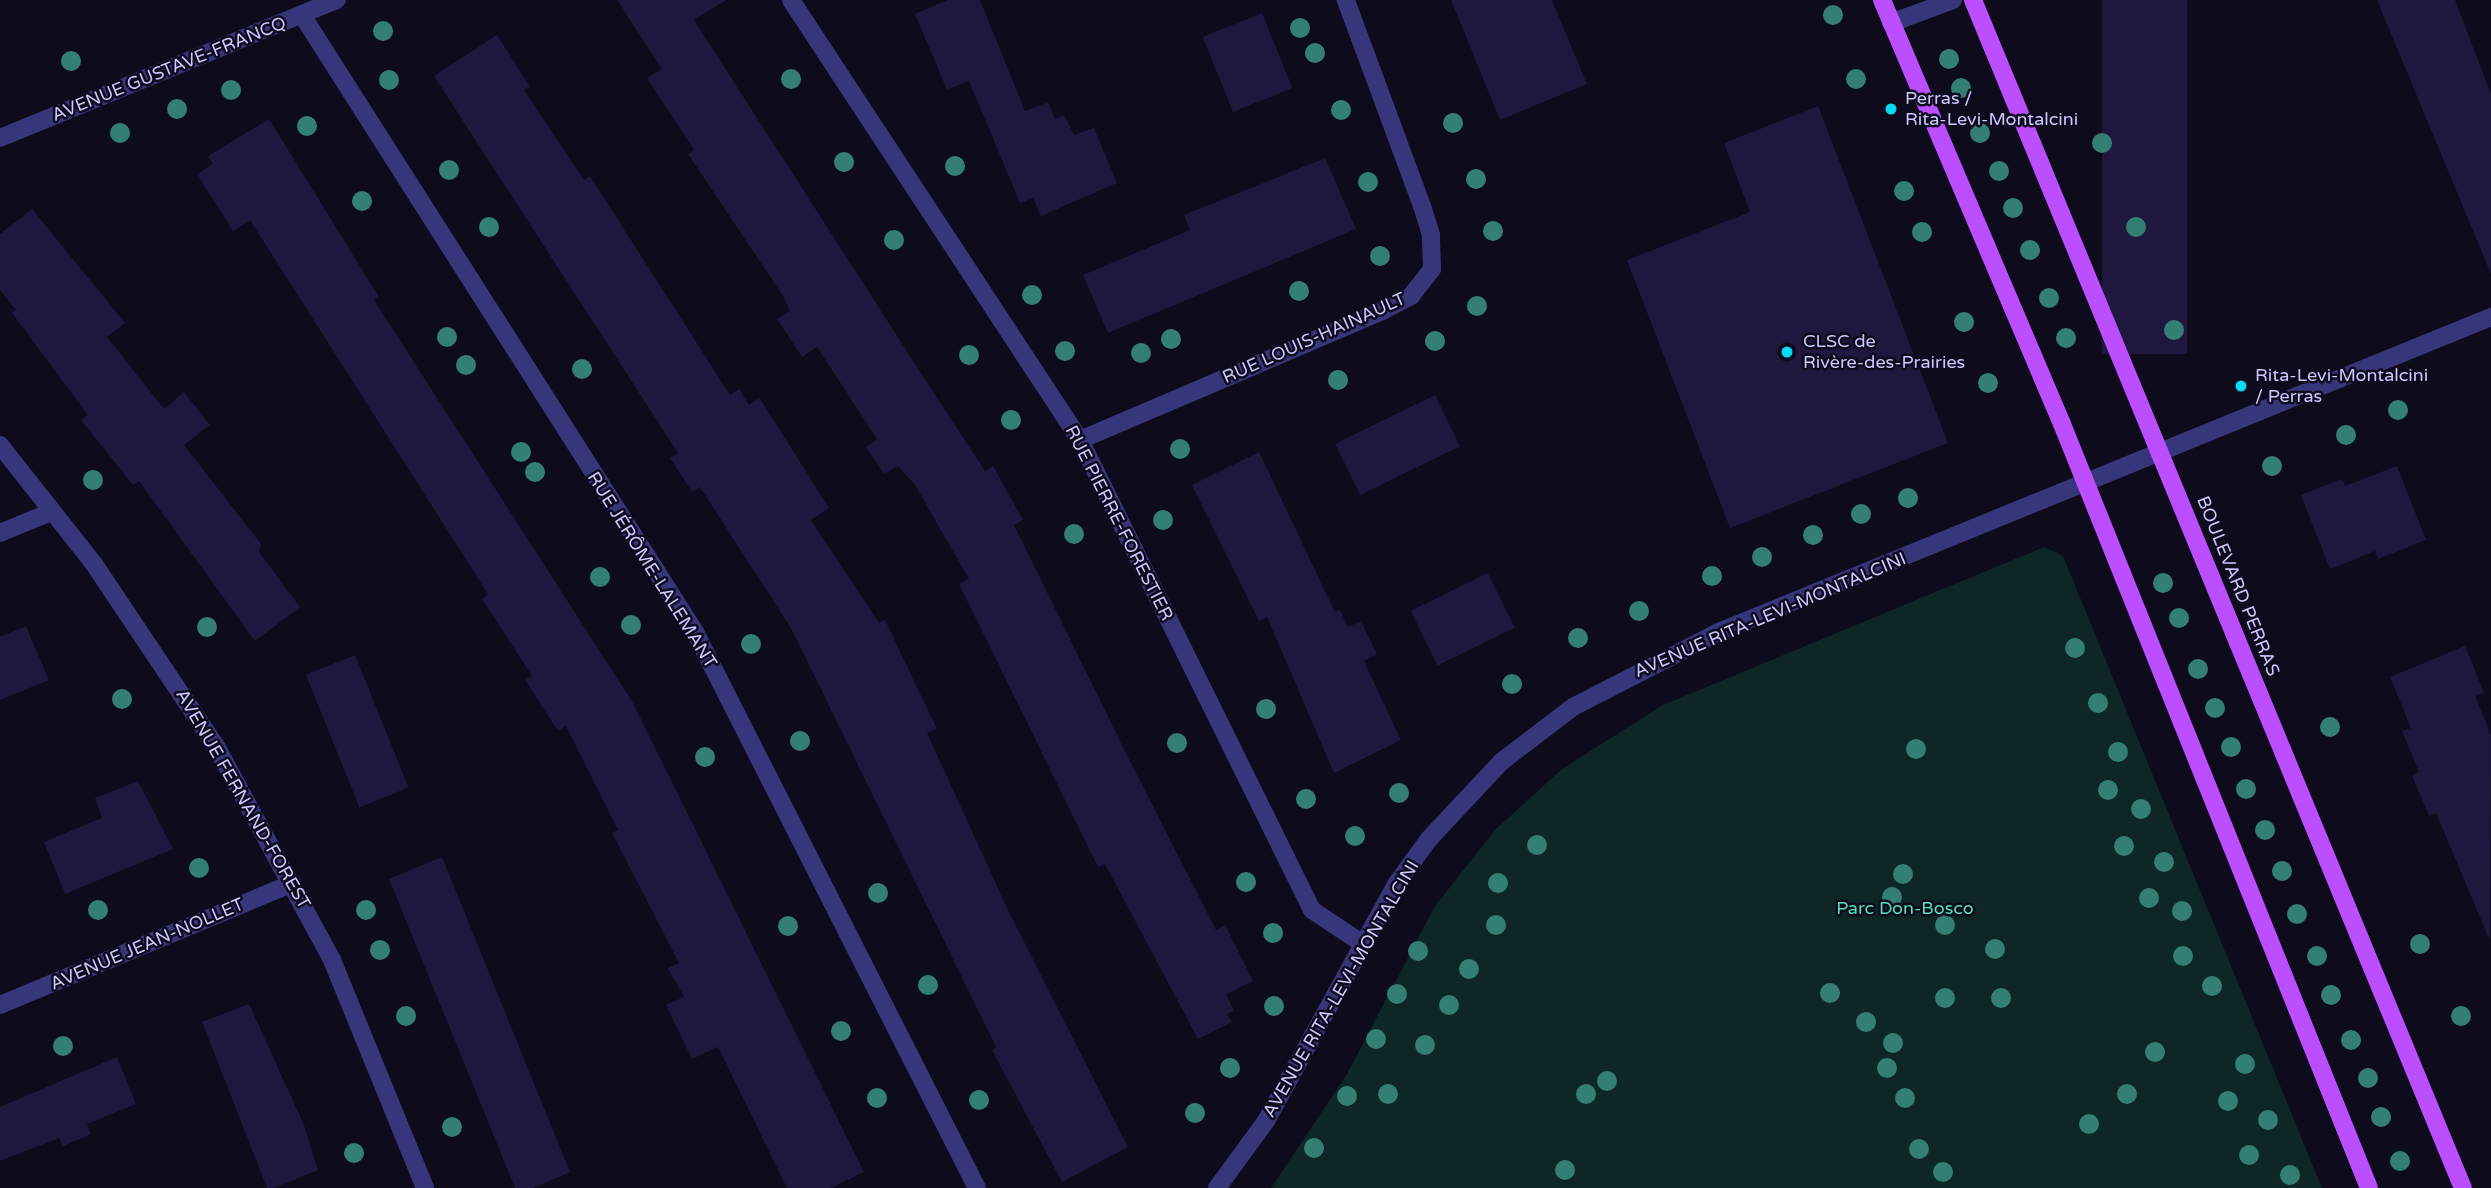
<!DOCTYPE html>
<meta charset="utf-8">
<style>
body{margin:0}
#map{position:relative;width:2491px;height:1188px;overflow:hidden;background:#0e0b1c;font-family:"Varela Round",sans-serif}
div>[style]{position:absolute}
.green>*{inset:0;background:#0e2625}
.building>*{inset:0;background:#1f173d;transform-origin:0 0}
.minor>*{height:18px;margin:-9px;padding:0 9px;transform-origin:9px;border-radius:9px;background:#38367b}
.major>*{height:18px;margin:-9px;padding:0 9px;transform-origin:9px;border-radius:9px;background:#bb4eff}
.trees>*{width:20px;height:20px;margin:-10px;border-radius:50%;background:#347f73}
.dots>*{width:19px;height:19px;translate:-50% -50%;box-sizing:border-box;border:4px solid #0e0b1c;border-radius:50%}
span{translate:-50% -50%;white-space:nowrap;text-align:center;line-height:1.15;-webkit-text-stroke:5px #0e0b1c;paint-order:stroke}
.street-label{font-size:18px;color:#ccc7ff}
.poi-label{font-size:18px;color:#ccc7ff}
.left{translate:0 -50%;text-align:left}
.park-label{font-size:18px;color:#54deba}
</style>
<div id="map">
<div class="green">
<i style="clip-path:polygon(2044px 547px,2063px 556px,2322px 1188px,1271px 1188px,1347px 1074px,1435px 906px,1496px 829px,1562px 769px,1663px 705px)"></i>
</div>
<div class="building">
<i style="clip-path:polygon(617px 0,726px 0,694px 20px,937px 398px,985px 471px,993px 466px,1023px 520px,1014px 525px,1127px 755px,1216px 930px,1225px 925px,1253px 981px,1226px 994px,1234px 1011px,1227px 1014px,1232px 1022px,1198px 1039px,1105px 864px,1098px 867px,959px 584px,969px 579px,915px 485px,898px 466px,884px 474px,866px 447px,877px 439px,817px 347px,802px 357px,777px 319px,790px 311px,783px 296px,688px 154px,694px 150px,647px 78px,662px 69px)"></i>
<i style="clip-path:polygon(948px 0,980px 0,1025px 111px,1048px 102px,1055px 119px,1064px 115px,1074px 135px,1094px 128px,1117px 183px,1041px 216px,1033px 198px,1020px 203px,969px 81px,947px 90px,915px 14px)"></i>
<i style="clip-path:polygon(1451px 0,1552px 0,1587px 84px,1500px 120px)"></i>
<i style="left:2102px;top:0;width:85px;height:354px"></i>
<i style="clip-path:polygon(2377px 0,2455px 0,2491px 94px,2491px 274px)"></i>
<i style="left:1262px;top:13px;width:81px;height:64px;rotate:68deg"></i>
<i style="clip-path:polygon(497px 35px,530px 87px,524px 90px,584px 180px,590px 176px,730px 395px,739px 389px,749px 405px,759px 397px,829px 508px,811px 520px,879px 623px,885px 620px,937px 729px,927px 733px,1008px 910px,1128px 1147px,1062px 1182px,992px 1050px,996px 1047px,792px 630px,700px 487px,692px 492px,670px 458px,678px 453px,434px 76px)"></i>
<i style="clip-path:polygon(1818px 106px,1948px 443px,1730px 528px,1627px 260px,1750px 212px,1724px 143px)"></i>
<i style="clip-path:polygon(269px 119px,379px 297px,374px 300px,633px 703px,864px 1172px,831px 1188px,787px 1188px,718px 1047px,692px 1059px,666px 1005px,684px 997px,668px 968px,679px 963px,612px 833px,618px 830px,566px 726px,558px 731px,525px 680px,532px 676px,482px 599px,488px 594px,250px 220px,233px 231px,197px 174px,213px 164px,208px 156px)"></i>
<i style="clip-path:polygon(1325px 158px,1356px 229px,1108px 333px,1083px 275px,1190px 230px,1184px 215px)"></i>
<i style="clip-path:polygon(32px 209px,125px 323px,107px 337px,164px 409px,184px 392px,210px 425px,184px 445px,261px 544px,259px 552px,300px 607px,255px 641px,139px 481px,133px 485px,81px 420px,88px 415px,12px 313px,16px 310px,0 290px,0 234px)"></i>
<i style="left:1435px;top:395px;width:57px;height:111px;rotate:64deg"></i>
<i style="clip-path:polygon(1259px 452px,1335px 612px,1340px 610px,1348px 627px,1361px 621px,1377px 654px,1364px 661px,1367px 668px,1401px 740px,1334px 773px,1267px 617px,1259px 621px,1192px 485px)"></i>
<i style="clip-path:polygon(2397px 466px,2426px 540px,2378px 559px,2375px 551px,2330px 569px,2301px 495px,2342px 479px,2345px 486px)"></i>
<i style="left:1488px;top:573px;width:61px;height:86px;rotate:64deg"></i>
<i style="clip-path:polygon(26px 626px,49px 680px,0 700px,0 637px)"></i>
<i style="clip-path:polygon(2465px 646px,2484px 693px,2475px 696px,2491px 735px,2490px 941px,2436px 813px,2429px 816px,2412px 775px,2419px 772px,2402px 731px,2411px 728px,2390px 677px)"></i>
<i style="left:355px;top:655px;width:143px;height:53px;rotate:68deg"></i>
<i style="clip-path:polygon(138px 781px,173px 849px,65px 894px,44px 842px,102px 818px,95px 798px)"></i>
<i style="clip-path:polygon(442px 857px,570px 1172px,533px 1188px,515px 1188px,389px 879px)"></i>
<i style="clip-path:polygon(249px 1004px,304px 1125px,318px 1170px,274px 1188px,267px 1188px,202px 1022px)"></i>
<i style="clip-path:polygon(117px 1057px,136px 1104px,87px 1124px,91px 1134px,63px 1146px,59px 1138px,0 1161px,0 1107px)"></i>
</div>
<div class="minor">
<i style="left:791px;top:0;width:526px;rotate:56.7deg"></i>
<i style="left:1080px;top:440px;width:524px;rotate:63.73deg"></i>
<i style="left:1312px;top:910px;width:61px;rotate:33.7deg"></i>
<i style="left:302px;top:15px;width:732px;rotate:57.5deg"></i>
<i style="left:695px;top:632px;width:623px;rotate:63.11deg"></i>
<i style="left:1891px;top:23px;width:66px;rotate:-20.4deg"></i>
<i style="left:0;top:138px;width:364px;rotate:-22.3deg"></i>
<i style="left:1080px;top:440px;width:328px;rotate:-23.1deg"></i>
<i style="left:1382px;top:311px;width:33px;rotate:-27deg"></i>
<i style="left:1411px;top:296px;width:34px;rotate:-52deg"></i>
<i style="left:1432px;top:269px;width:34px;rotate:-92deg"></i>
<i style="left:1431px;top:235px;width:30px;rotate:-107deg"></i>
<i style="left:1422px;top:206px;width:220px;rotate:-110.3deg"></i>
<i style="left:0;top:445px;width:152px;rotate:51.7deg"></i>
<i style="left:94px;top:564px;width:221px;rotate:56.2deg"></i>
<i style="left:217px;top:748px;width:241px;rotate:61.5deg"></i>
<i style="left:332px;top:960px;width:246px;rotate:67.8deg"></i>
<i style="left:0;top:533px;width:55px;rotate:-22.4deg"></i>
<i style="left:0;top:1005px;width:317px;rotate:-22.6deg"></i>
<i style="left:1217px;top:1188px;width:83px;rotate:-53.8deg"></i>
<i style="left:1266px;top:1121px;width:272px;rotate:-61.2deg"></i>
<i style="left:1397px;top:883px;width:54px;rotate:-54deg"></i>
<i style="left:1429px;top:839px;width:105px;rotate:-46.9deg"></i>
<i style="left:1501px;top:762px;width:91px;rotate:-37.4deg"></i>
<i style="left:1573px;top:707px;width:166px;rotate:-27.2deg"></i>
<i style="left:1721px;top:631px;width:832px;rotate:-22.19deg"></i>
</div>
<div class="major">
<i style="left:1882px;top:0;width:461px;rotate:67deg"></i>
<i style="left:2062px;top:424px;width:823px;rotate:68.11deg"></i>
<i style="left:1973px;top:0;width:1285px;rotate:67.59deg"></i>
</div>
<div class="trees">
<i style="left:1833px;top:15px"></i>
<i style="left:1300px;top:28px"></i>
<i style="left:383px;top:31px"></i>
<i style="left:1315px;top:53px"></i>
<i style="left:1949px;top:59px"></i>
<i style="left:71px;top:61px"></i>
<i style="left:791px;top:79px"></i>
<i style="left:1856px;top:79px"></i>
<i style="left:389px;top:80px"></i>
<i style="left:1961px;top:88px"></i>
<i style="left:231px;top:90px"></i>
<i style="left:177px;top:109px"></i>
<i style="left:1341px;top:110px"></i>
<i style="left:1453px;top:123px"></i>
<i style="left:307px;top:126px"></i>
<i style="left:120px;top:133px"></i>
<i style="left:1980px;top:133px"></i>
<i style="left:2102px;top:143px"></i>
<i style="left:844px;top:162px"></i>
<i style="left:955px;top:166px"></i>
<i style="left:449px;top:170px"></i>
<i style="left:1999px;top:171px"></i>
<i style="left:1476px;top:179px"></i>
<i style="left:1368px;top:182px"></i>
<i style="left:1904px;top:191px"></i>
<i style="left:362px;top:201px"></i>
<i style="left:2013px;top:208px"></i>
<i style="left:489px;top:227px"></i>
<i style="left:2136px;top:227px"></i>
<i style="left:1493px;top:231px"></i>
<i style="left:1922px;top:232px"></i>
<i style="left:894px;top:240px"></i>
<i style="left:2030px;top:250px"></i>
<i style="left:1380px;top:256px"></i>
<i style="left:1299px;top:291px"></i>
<i style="left:1032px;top:295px"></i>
<i style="left:2049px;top:298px"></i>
<i style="left:1477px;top:306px"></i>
<i style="left:1964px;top:322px"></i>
<i style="left:2174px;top:330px"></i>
<i style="left:447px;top:337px"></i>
<i style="left:2066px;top:338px"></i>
<i style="left:1171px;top:339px"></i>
<i style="left:1435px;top:341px"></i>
<i style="left:1065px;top:351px"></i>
<i style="left:1141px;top:353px"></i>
<i style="left:969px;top:355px"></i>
<i style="left:466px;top:365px"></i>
<i style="left:582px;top:369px"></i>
<i style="left:1338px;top:380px"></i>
<i style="left:1988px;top:383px"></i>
<i style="left:2398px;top:410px"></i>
<i style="left:1011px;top:420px"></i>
<i style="left:2346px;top:435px"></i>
<i style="left:1180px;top:449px"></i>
<i style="left:521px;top:452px"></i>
<i style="left:2272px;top:466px"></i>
<i style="left:535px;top:472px"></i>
<i style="left:93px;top:480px"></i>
<i style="left:1908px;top:498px"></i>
<i style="left:1861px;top:514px"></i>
<i style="left:1163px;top:520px"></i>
<i style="left:1074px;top:534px"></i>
<i style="left:1813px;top:535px"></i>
<i style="left:1762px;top:557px"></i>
<i style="left:1712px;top:576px"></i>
<i style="left:600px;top:577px"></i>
<i style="left:2163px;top:583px"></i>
<i style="left:1639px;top:611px"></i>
<i style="left:2179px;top:618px"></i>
<i style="left:631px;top:625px"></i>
<i style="left:207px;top:627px"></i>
<i style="left:1578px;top:638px"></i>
<i style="left:751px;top:644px"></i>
<i style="left:2075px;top:648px"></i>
<i style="left:2198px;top:669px"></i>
<i style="left:1512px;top:684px"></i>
<i style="left:122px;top:699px"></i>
<i style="left:2098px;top:703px"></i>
<i style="left:2215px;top:708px"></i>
<i style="left:1266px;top:709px"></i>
<i style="left:2330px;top:727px"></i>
<i style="left:800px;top:741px"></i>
<i style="left:1177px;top:743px"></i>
<i style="left:2231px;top:747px"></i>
<i style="left:1916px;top:749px"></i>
<i style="left:2118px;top:752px"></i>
<i style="left:705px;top:757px"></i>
<i style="left:2246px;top:789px"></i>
<i style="left:2108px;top:790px"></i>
<i style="left:1399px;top:793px"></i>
<i style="left:1306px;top:799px"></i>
<i style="left:2141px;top:809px"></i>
<i style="left:2265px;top:830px"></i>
<i style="left:1355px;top:836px"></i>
<i style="left:1537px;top:845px"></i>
<i style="left:2124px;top:846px"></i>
<i style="left:2164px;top:862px"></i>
<i style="left:199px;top:868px"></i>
<i style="left:2282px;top:871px"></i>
<i style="left:1903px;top:874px"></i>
<i style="left:1246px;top:882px"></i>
<i style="left:1498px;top:883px"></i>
<i style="left:878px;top:893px"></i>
<i style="left:1892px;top:897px"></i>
<i style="left:2149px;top:898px"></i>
<i style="left:98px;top:910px"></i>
<i style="left:366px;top:910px"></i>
<i style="left:2182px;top:911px"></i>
<i style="left:2297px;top:914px"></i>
<i style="left:1496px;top:925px"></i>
<i style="left:1945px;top:925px"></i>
<i style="left:788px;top:926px"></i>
<i style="left:1273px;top:933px"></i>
<i style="left:2420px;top:944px"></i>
<i style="left:1995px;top:949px"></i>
<i style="left:380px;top:950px"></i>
<i style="left:1418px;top:951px"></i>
<i style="left:2183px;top:956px"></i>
<i style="left:2317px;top:956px"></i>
<i style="left:1469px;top:969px"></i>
<i style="left:928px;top:985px"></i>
<i style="left:2212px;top:986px"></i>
<i style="left:1830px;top:993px"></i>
<i style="left:1397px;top:994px"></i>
<i style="left:2331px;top:995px"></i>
<i style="left:1945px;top:998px"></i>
<i style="left:2001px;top:998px"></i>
<i style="left:1449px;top:1005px"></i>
<i style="left:1274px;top:1006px"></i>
<i style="left:406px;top:1016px"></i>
<i style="left:2461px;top:1016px"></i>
<i style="left:1866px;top:1022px"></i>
<i style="left:841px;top:1031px"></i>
<i style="left:1376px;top:1039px"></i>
<i style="left:2351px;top:1040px"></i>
<i style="left:1893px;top:1043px"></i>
<i style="left:1425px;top:1045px"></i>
<i style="left:63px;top:1046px"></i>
<i style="left:2155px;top:1052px"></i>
<i style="left:2245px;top:1064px"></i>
<i style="left:1230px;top:1068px"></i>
<i style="left:1887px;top:1068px"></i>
<i style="left:2368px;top:1078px"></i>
<i style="left:1607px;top:1081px"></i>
<i style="left:1388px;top:1094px"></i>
<i style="left:1586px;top:1094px"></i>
<i style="left:2127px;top:1094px"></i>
<i style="left:1347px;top:1096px"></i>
<i style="left:877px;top:1098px"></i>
<i style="left:1905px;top:1098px"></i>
<i style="left:979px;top:1100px"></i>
<i style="left:2228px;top:1101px"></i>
<i style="left:1195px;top:1113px"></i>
<i style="left:2381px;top:1117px"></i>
<i style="left:2268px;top:1120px"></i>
<i style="left:2089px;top:1124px"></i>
<i style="left:452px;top:1127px"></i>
<i style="left:1314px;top:1148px"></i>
<i style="left:1919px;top:1149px"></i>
<i style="left:354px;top:1153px"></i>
<i style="left:2249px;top:1155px"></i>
<i style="left:2400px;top:1161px"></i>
<i style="left:1565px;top:1170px"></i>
<i style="left:1943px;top:1172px"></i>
<i style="left:2290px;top:1175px"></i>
</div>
<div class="dots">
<i style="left:1891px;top:109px;background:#00dcf1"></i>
<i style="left:1787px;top:352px;background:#00dcf1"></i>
<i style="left:2241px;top:386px;background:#00dcf1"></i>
</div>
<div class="street-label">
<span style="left:169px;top:69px;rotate:-22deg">AVENUE GUSTAVE-FRANCQ</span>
<span style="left:1314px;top:338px;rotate:-24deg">RUE LOUIS-HAINAULT</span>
<span style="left:1119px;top:523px;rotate:63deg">RUE PIERRE-FORESTIER</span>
<span style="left:652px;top:570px;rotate:58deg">RUE JÉRÔME-LALEMANT</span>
<span style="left:2238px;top:586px;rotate:68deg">BOULEVARD PERRAS</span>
<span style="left:1770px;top:615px;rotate:-23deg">AVENUE RITA-LEVI-MONTALCINI</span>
<span style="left:243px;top:799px;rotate:60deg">AVENUE FERNAND-FOREST</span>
<span style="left:147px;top:944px;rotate:-23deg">AVENUE JEAN-NOLLET</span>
<span style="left:1341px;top:989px;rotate:-60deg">AVENUE RITA-LEVI-MONTALCINI</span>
</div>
<div class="poi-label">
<span class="left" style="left:1905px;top:109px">Perras /<br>Rita-Levi-Montalcini</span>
<span class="left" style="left:1803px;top:352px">CLSC de<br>Rivère-des-Prairies</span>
<span class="left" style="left:2255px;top:386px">Rita-Levi-Montalcini<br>/ Perras</span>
</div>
<div class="park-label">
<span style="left:1905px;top:908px">Parc Don-Bosco</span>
</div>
</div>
